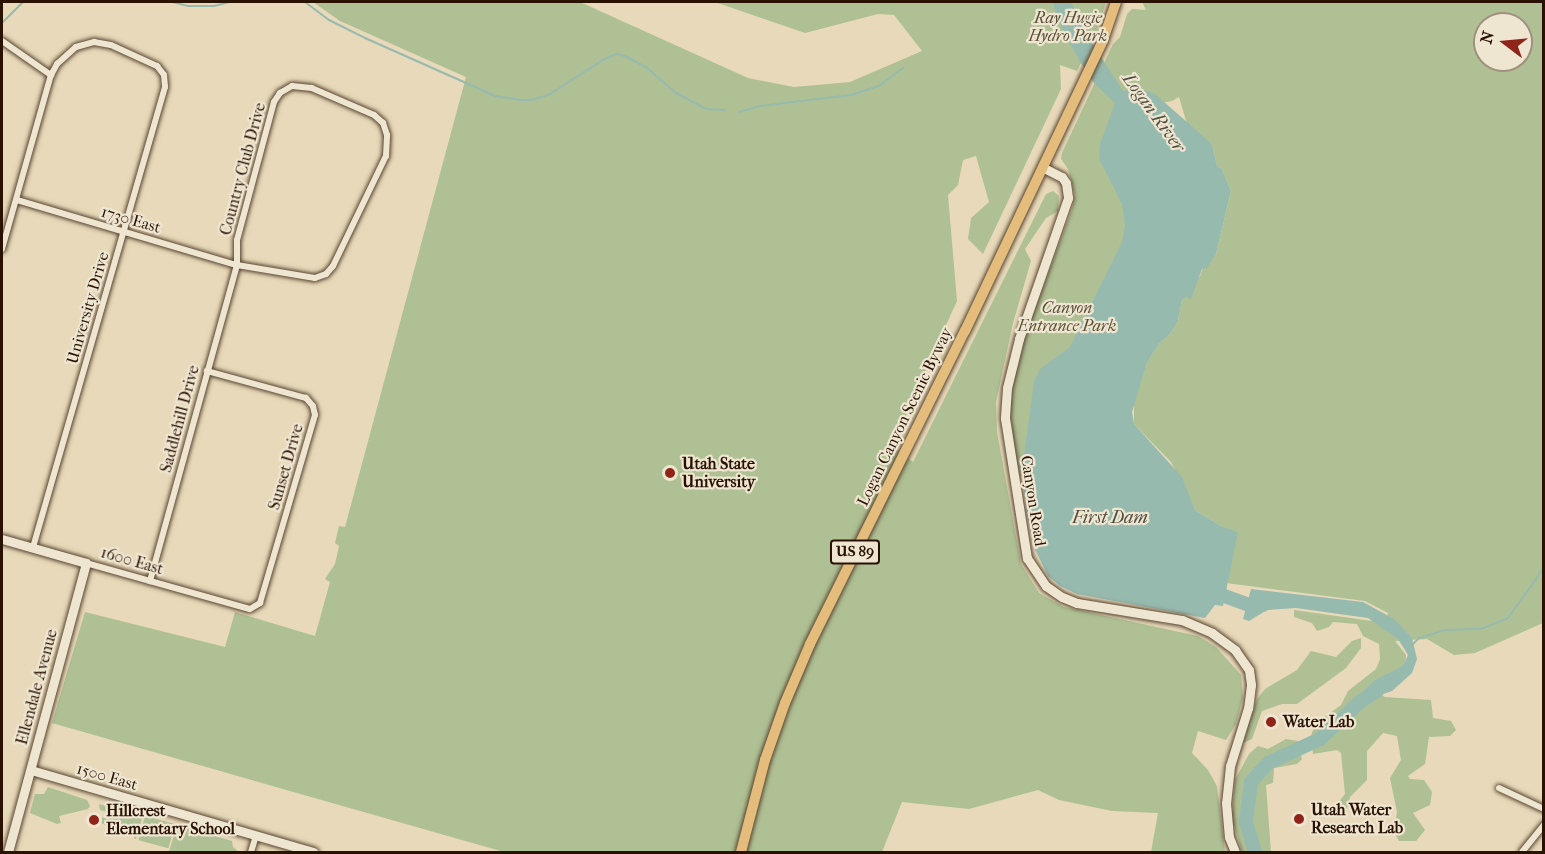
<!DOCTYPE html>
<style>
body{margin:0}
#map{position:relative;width:1545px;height:854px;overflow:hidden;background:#e7d9b9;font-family:"IM FELL French Canon",serif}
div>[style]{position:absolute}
.green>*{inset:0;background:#afc094;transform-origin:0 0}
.water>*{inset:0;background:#97baaf}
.stream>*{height:2px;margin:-1px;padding:0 1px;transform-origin:1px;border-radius:1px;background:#97baaf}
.river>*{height:14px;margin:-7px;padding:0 7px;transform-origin:7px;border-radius:7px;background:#97baaf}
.roads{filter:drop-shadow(0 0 2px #584430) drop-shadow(0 0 2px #584430)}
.street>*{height:6px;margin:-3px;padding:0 3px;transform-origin:3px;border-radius:3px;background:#efe6d2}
.secondary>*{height:9px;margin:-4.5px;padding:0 4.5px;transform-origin:4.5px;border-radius:4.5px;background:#efe6d2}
.primary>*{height:10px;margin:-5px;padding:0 5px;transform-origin:5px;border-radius:5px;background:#e4bc7c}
.dots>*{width:16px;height:16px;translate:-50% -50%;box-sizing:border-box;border:3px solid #efe6d2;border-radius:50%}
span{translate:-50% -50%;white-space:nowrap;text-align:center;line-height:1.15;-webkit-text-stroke:4.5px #efe6d2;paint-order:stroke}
.shield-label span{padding:2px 4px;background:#efe6d2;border:2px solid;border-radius:4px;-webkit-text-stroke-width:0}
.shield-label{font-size:15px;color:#291202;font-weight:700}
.park-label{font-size:16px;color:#584f35;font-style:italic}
.street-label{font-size:16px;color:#291202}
.poi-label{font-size:16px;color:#291202;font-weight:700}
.left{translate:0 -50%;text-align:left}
.water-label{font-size:18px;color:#504d3f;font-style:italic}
.frame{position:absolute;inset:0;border:3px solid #291202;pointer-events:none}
.north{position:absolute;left:1473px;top:12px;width:60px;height:60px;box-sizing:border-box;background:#efe6d2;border:2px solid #a0917f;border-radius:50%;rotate:286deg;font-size:16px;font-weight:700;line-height:24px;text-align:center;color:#291202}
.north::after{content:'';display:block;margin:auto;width:21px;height:27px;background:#8f2418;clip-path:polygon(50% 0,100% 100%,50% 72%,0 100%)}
</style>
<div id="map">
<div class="green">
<i style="clip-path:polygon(313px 2px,580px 2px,748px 78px,794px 87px,850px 82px,922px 51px,894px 15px,878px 14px,805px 33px,715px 2px,1106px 2px,1097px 30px,1077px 71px,1060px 65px,1061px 89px,983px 254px,968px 239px,971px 218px,989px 202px,976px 156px,963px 160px,958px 185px,948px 195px,957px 301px,911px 402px,895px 448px,913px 462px,1046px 194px,1053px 191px,1059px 196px,1058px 211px,1046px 218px,1025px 249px,1031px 261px,1013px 323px,996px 402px,997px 432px,1021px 564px,1039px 593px,1064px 607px,1198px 636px,1216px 647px,1241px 675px,1243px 698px,1236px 724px,1226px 740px,1198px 731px,1192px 753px,1208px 770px,1217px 786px,1225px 852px,1151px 852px,1158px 813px,1112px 811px,1059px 800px,1038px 790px,969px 809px,902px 802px,882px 852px,504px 852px,52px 723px,85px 612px,225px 647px,235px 612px,315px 636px,330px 582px,325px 579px,335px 564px,339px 546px,335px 543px,339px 526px,345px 527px,466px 77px,340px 21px)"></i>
<i style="clip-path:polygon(evenodd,1142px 2px,1543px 2px,1543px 623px,1475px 653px,1454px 655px,1427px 639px,1395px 641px,1406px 655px,1405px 667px,1373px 689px,1385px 697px,1431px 700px,1433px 718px,1451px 721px,1456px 730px,1450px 736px,1429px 737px,1425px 764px,1408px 776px,1410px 779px,1424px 780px,1432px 792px,1430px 805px,1413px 813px,1425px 830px,1416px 841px,1399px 841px,1394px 832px,1397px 812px,1390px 778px,1401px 760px,1397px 736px,1383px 733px,1367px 751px,1367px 780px,1350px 797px,1346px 813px,1340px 814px,1338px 803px,1345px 794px,1341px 753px,1337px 750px,1313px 754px,1311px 736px,1315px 724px,1341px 705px,1348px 691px,1376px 669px,1380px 659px,1379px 644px,1363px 636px,1357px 624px,1333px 622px,1329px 627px,1317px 631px,1312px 623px,1294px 617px,1294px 610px,1386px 623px,1388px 613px,1365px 601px,1226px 583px,1237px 532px,1221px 526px,1195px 510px,1171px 462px,1134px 424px,1134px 403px,1147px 363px,1159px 344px,1170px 334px,1178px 321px,1182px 300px,1200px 276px,1203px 268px,1216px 254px,1231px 191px,1222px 169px,1217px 166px,1212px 144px,1187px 124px,1179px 97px,1172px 101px,1161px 103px,1133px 224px,1027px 475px,1016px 477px,1010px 410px,1013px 381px,1025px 336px,1072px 210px,1075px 194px,1068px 169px,1061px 159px,1062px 153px,1113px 44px,1120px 37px,1127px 14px,1132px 9px,1146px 10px,1142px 2px,1485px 24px,1521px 24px,1521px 60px,1485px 60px,1485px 24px)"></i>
<i style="clip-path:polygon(1361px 638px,1361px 648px,1346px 668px,1297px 704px,1282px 704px,1262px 711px,1252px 739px,1243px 743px,1257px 699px,1265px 689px,1297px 670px,1311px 651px,1336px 657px,1352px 641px)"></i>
<i style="clip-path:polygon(1286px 739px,1298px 741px,1302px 759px,1297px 764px,1274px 768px,1273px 783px,1266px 785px,1271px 852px,1242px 852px,1232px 818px,1235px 780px,1249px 754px,1258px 746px,1268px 749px)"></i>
<i style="clip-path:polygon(48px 787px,87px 800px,90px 806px,88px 809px,59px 816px,61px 823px,57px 824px,30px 813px,35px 794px,44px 794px)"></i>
<i style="clip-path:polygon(99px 804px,143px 815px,136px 839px,134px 838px,135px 830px,112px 824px,111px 828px,96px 820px,100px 817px,109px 819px,111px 813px,100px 810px)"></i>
<i style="left:145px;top:816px;width:31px;height:25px;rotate:15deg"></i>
<i style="clip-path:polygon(177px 825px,232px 841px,233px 847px,239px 852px,169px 852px)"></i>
</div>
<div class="water">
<i style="clip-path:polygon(1053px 2px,1071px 2px,1086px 34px,1123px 91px,1141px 89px,1155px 94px,1212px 144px,1217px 166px,1222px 169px,1231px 191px,1216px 254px,1207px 268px,1202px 269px,1191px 299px,1186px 297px,1182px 300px,1178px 321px,1170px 334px,1159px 344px,1147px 363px,1132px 412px,1134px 424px,1182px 477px,1195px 510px,1221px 526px,1238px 532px,1223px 606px,1215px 605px,1205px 618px,1077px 594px,1060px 586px,1048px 576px,1034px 547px,1026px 510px,1022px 469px,1034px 382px,1040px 369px,1070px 347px,1122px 242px,1125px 225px,1122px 204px,1099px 159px,1100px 144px,1115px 103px,1094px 83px,1079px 60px,1057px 19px)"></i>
<i style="clip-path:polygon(1251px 589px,1363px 602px,1394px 619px,1412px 638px,1417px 659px,1412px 673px,1392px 691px,1348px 706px,1375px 680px,1403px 666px,1408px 655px,1398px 639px,1368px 618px,1296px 608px,1267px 610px,1249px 621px,1243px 619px)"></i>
</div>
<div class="stream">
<i style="left:172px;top:2px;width:16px;rotate:14deg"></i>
<i style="left:188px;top:6px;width:26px"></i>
<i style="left:214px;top:6px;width:16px;rotate:-14deg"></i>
<i style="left:305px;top:2px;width:30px;rotate:37deg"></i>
<i style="left:329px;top:20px;width:40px;rotate:26.6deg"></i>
<i style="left:365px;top:38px;width:142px;rotate:24deg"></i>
<i style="left:495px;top:96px;width:24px;rotate:9deg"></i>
<i style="left:519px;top:100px;width:14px"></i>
<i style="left:533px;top:100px;width:18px;rotate:-19deg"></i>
<i style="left:550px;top:94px;width:63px;rotate:-32.7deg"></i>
<i style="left:603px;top:60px;width:14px;rotate:-25deg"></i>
<i style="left:616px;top:54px;width:9px;rotate:13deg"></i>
<i style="left:625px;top:56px;width:24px;rotate:28deg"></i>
<i style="left:646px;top:67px;width:40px;rotate:41deg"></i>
<i style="left:676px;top:93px;width:34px;rotate:28deg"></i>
<i style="left:706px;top:109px;width:19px;rotate:3deg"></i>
<i style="left:2px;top:23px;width:30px;rotate:-45deg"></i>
<i style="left:739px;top:112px;width:22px;rotate:-16deg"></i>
<i style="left:760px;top:106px;width:92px;rotate:-6.9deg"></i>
<i style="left:851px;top:95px;width:29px;rotate:-18deg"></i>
<i style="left:879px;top:86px;width:30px;rotate:-37deg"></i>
<i style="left:1413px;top:644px;width:8px;rotate:-45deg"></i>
<i style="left:1419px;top:638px;width:27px;rotate:-17deg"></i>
<i style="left:1445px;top:630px;width:36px;rotate:-2deg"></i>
<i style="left:1481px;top:629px;width:29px;rotate:-22deg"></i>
<i style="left:1508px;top:618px;width:49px;rotate:-54.1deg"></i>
<i style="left:1537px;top:578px;width:15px;rotate:-62deg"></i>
</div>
<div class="river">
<i style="left:1208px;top:590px;width:47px;rotate:20deg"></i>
<i style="left:1252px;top:606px;width:11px;rotate:-5deg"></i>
<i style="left:1255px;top:852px;width:31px;rotate:-107deg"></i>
<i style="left:1246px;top:822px;width:40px;rotate:-82.9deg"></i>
<i style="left:1251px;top:782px;width:25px;rotate:-48deg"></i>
<i style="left:1268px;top:763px;width:57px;rotate:-24.8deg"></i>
<i style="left:1320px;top:739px;width:56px;rotate:-42.8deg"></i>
<i style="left:1361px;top:701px;width:19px;rotate:-32deg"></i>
</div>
<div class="roads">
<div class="street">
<i style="left:2px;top:41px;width:60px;rotate:34.8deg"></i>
<i style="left:17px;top:200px;width:229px;rotate:16.5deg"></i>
<i style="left:237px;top:265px;width:79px;rotate:9.5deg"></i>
<i style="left:315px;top:278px;width:12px;rotate:-20deg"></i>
<i style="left:326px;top:274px;width:11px;rotate:-49deg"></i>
<i style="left:333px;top:266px;width:122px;rotate:-64.3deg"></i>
<i style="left:386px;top:156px;width:21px;rotate:-87deg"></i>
<i style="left:387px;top:135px;width:13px;rotate:-108deg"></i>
<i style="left:383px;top:123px;width:12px;rotate:-138deg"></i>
<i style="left:374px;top:115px;width:68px;rotate:-156.5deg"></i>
<i style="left:312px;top:88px;width:20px;rotate:-174deg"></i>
<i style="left:292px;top:86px;width:14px;rotate:150deg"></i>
<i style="left:280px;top:93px;width:11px;rotate:124deg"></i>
<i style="left:274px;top:102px;width:143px;rotate:105deg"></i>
<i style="left:237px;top:240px;width:25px;rotate:90deg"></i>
<i style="left:237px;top:265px;width:328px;rotate:105.4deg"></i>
<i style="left:2px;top:249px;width:181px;rotate:-74.3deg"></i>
<i style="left:51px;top:75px;width:13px;rotate:-61deg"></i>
<i style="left:57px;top:64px;width:25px;rotate:-42deg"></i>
<i style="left:76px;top:47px;width:19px;rotate:-16deg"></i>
<i style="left:94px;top:42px;width:17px;rotate:10deg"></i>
<i style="left:111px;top:45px;width:51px;rotate:24.5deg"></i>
<i style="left:157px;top:66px;width:11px;rotate:52deg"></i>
<i style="left:164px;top:75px;width:12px;rotate:85deg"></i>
<i style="left:165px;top:87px;width:480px;rotate:106deg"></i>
<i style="left:86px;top:563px;width:170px;rotate:15.7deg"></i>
<i style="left:250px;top:609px;width:12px;rotate:-31deg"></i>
<i style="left:260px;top:603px;width:196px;rotate:-73.7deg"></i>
<i style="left:315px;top:415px;width:9px;rotate:-103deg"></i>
<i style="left:313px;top:406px;width:11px;rotate:-131deg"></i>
<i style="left:306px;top:398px;width:103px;rotate:-164.7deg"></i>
<i style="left:1499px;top:788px;width:50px;rotate:25deg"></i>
<i style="left:251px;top:852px;width:17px;rotate:-73deg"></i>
<i style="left:1522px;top:852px;width:35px;rotate:-51deg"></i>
</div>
<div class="secondary">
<i style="left:1042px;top:167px;width:22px;rotate:27deg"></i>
<i style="left:1062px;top:177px;width:7px;rotate:56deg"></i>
<i style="left:1066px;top:183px;width:15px;rotate:82deg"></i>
<i style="left:1068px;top:198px;width:149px;rotate:109.2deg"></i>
<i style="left:1019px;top:339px;width:50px;rotate:103.8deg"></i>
<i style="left:1007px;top:388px;width:30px;rotate:94deg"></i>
<i style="left:1005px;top:418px;width:142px;rotate:81.1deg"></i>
<i style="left:1027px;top:558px;width:34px;rotate:56deg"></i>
<i style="left:1046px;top:586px;width:19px;rotate:35deg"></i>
<i style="left:1062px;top:597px;width:16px;rotate:22deg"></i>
<i style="left:1077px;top:603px;width:106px;rotate:9.2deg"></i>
<i style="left:1182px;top:620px;width:33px;rotate:23deg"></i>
<i style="left:1212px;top:633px;width:29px;rotate:36deg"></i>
<i style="left:1235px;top:650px;width:24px;rotate:55deg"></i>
<i style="left:1249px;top:670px;width:15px;rotate:82deg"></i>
<i style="left:1251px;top:685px;width:23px;rotate:97deg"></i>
<i style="left:1248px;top:708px;width:61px;rotate:107.2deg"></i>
<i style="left:1230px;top:766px;width:37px;rotate:96deg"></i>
<i style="left:1226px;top:803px;width:34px;rotate:85deg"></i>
<i style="left:1229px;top:837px;width:16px;rotate:68deg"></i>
<i style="left:2px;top:539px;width:87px;rotate:15.9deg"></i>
<i style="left:86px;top:563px;width:299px;rotate:105.1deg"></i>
<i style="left:31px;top:770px;width:294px;rotate:16.2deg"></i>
</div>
<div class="primary">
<i style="left:741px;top:852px;width:95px;rotate:-75.4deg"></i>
<i style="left:765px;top:760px;width:60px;rotate:-70.7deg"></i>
<i style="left:785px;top:703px;width:64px;rotate:-67deg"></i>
<i style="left:810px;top:644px;width:349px;rotate:-63.7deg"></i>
<i style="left:965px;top:331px;width:322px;rotate:-64.6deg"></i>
<i style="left:1103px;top:40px;width:40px;rotate:-71.1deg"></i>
</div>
</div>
<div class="dots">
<i style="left:670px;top:473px;background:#8f2418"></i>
<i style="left:1271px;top:722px;background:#8f2418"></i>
<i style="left:1299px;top:819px;background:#8f2418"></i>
<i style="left:94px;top:820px;background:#8f2418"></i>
</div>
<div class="shield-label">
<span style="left:855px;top:552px">US 89</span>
</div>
<div class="park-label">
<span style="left:1068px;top:27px">Ray Hugie<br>Hydro Park</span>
<span style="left:1067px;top:317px">Canyon<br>Entrance Park</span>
</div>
<div class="street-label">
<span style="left:243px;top:169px;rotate:-75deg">Country Club Drive</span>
<span style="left:131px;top:220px;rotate:16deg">1730 East</span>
<span style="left:88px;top:308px;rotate:-74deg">University Drive</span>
<span style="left:905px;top:417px;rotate:-64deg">Logan Canyon Scenic Byway</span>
<span style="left:180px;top:419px;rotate:-75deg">Saddlehill Drive</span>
<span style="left:286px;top:467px;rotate:-74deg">Sunset Drive</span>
<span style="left:1033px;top:501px;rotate:81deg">Canyon Road</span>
<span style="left:132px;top:561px;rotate:16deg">1600 East</span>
<span style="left:37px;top:687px;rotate:-75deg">Ellendale Avenue</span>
<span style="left:107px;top:777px;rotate:16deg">1500 East</span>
</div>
<div class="poi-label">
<span class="left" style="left:682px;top:473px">Utah State<br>University</span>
<span class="left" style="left:1283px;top:722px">Water Lab</span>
<span class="left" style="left:1311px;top:819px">Utah Water<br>Research Lab</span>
<span class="left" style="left:106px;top:820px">Hillcrest<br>Elementary School</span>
</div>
<div class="water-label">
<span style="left:1153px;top:113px;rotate:54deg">Logan River</span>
<span style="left:1110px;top:518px">First Dam</span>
</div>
<div class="frame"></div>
<div class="north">N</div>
</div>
